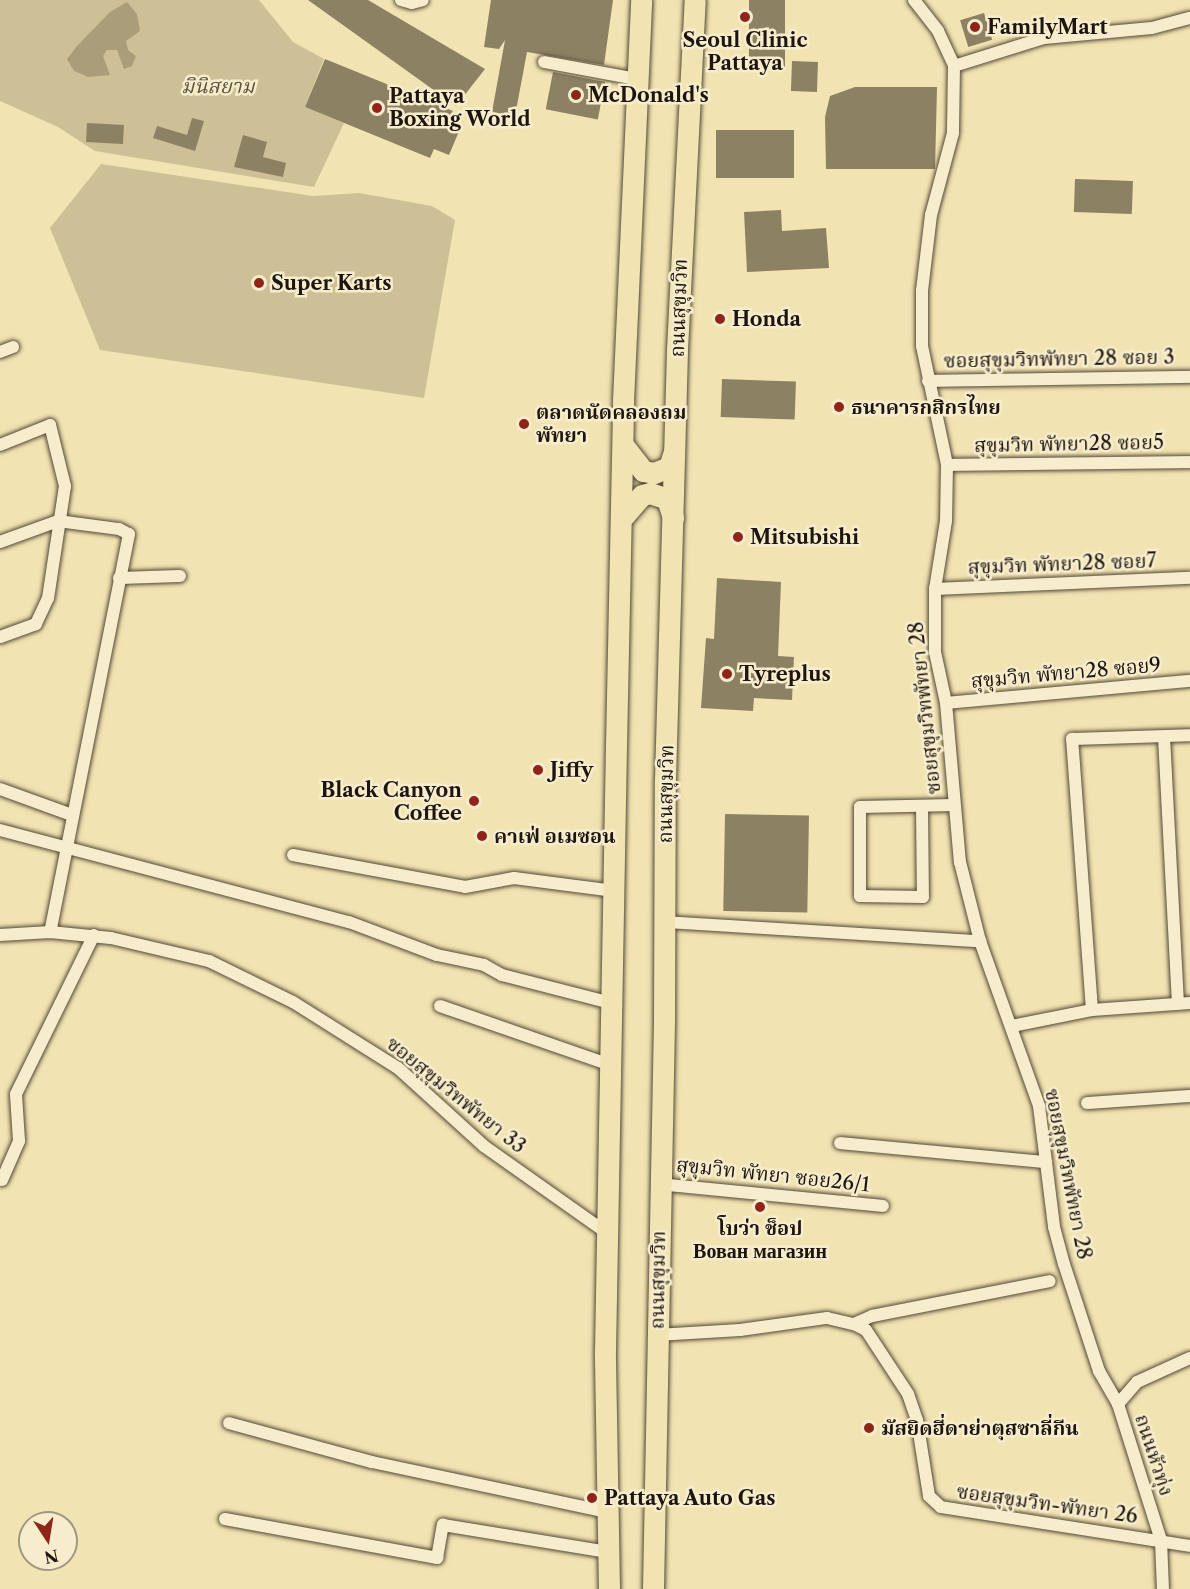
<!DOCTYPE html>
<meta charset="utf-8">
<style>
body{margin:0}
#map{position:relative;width:1190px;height:1589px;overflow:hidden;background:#f2e3b2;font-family:"Libre Caslon Text","Noto Serif Thai",serif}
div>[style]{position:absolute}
.green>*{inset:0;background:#cec096}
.water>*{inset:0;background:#aa9d7a}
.building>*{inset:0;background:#8c8163;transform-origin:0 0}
.roads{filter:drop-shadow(0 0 2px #534937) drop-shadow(0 0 2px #534937)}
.street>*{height:12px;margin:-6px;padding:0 6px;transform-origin:6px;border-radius:6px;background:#f7edcd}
.highway>*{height:21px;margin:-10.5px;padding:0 10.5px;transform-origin:10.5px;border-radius:10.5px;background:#f2e3b2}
.dots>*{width:16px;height:16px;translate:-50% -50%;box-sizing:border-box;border:3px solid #f7edcd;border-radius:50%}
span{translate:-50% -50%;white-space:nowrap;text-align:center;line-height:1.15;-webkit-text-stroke:5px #f7edcd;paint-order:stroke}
.poi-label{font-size:20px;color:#1e160e;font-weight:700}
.left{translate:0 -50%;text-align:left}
.right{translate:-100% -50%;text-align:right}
.park-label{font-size:20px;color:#5c523e;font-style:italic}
.street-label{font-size:20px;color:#1e160e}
.north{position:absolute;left:18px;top:1511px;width:60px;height:60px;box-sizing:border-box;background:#f7edcd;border:2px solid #a09781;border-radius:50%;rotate:168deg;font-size:16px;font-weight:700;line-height:24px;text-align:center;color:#1e160e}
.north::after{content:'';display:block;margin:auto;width:21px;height:27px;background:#8f2418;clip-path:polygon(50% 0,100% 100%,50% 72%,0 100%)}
</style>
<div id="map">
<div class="green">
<i style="clip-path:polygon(0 0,259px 0,293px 42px,324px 59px,305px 107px,344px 123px,314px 187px,95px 151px,58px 127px,0 101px)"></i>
<i style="clip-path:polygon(101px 164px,313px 196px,359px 193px,432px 206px,455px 220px,424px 398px,100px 350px,50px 228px)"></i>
</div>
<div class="water">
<i style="clip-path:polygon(127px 2px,137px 14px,140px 31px,126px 41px,128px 50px,136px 56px,132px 66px,124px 69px,117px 50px,107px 50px,103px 56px,110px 75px,88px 77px,74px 71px,67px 59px,77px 46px,110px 12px)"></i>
</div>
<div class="building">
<i style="clip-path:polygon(308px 0,368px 0,485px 69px,456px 106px)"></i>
<i style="clip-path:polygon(491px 0,613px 0,604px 65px,527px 52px,515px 116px,492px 112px,505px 40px,499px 49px,484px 47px)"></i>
<i style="left:749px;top:0;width:36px;height:67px"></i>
<i style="left:984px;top:13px;width:28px;height:25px;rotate:73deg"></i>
<i style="clip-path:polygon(325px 59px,453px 111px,444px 122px,460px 129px,449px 155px,434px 149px,430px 158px,305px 107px)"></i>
<i style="left:792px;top:61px;width:26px;height:30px;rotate:2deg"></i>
<i style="left:553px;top:72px;width:53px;height:38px;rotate:11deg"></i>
<i style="clip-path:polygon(855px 87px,937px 87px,935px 169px,826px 169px,825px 117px,830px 96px)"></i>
<i style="clip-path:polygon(192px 118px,204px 121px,195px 151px,153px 138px,157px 126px,187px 135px)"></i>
<i style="left:87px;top:123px;width:37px;height:19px;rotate:3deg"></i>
<i style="left:716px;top:130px;width:78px;height:48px"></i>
<i style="clip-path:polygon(243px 135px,267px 142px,263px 157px,286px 163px,283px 177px,234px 167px)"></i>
<i style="left:1075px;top:179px;width:58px;height:33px;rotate:2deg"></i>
<i style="clip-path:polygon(781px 210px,782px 231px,826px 228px,829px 268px,747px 272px,744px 212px)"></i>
<i style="left:722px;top:379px;width:74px;height:38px;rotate:2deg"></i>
<i style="clip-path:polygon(717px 578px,781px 582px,778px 656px,794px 657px,792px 700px,754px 698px,753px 711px,701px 708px,706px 638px,714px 639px)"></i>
<i style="left:725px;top:814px;width:84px;height:97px;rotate:1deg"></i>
</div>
<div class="roads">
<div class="street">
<i style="left:401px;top:0;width:11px;rotate:15deg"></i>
<i style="left:412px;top:3px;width:11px;rotate:-15deg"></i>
<i style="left:914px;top:0;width:39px;rotate:52deg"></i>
<i style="left:938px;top:31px;width:38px;rotate:65deg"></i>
<i style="left:954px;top:66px;width:67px;rotate:90.9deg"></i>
<i style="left:953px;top:133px;width:85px;rotate:105deg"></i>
<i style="left:931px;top:215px;width:76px;rotate:96.8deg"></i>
<i style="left:922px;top:290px;width:56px;rotate:90deg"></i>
<i style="left:922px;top:346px;width:122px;rotate:78.1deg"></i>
<i style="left:947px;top:465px;width:56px;rotate:91deg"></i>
<i style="left:946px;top:521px;width:69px;rotate:99.2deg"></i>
<i style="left:935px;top:589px;width:63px;rotate:90deg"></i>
<i style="left:935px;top:652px;width:52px;rotate:77.8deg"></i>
<i style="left:946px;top:703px;width:160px;rotate:85deg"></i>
<i style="left:960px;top:862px;width:81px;rotate:75.8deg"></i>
<i style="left:980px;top:941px;width:175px;rotate:70.3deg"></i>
<i style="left:1039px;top:1106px;width:122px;rotate:82.9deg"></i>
<i style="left:1054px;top:1227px;width:38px;rotate:75deg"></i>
<i style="left:1064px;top:1264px;width:113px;rotate:71.9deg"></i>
<i style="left:1099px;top:1371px;width:38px;rotate:60deg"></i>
<i style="left:1118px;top:1404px;width:143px;rotate:72.5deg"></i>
<i style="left:1161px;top:1540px;width:49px;rotate:87.7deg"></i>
<i style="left:544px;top:62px;width:95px;rotate:10.4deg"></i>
<i style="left:954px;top:66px;width:94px;rotate:-17.3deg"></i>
<i style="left:1044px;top:38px;width:108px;rotate:-5.3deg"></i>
<i style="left:1152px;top:28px;width:39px;rotate:-15deg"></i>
<i style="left:0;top:352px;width:14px;rotate:-21deg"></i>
<i style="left:928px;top:381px;width:262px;rotate:-0.9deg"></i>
<i style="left:0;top:445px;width:54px;rotate:-21.8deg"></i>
<i style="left:50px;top:425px;width:63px;rotate:76.2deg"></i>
<i style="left:65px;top:486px;width:113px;rotate:98.6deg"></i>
<i style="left:48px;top:598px;width:29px;rotate:115deg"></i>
<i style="left:36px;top:624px;width:38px;rotate:160deg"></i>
<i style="left:947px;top:465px;width:243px;rotate:-0.7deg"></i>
<i style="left:0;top:542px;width:62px;rotate:-19.9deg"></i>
<i style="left:58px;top:521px;width:62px;rotate:7.5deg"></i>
<i style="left:119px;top:529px;width:11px;rotate:27deg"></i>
<i style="left:129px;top:534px;width:406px;rotate:101.2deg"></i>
<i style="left:119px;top:578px;width:61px;rotate:-1.9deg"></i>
<i style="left:935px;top:589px;width:255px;rotate:-2.5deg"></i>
<i style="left:946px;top:703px;width:245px;rotate:-5.2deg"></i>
<i style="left:1164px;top:737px;width:267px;rotate:87deg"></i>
<i style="left:0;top:789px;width:77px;rotate:19.9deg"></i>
<i style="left:922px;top:807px;width:90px;rotate:89.4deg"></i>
<i style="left:923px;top:897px;width:63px;rotate:-179.1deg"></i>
<i style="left:860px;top:896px;width:89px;rotate:-90deg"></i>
<i style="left:860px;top:807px;width:94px;rotate:-1.2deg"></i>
<i style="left:0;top:830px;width:361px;rotate:14.8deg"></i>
<i style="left:349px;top:922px;width:94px;rotate:20.6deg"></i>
<i style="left:437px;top:955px;width:48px;rotate:12deg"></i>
<i style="left:484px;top:965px;width:21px;rotate:29deg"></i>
<i style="left:502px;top:975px;width:113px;rotate:14.4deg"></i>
<i style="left:293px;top:855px;width:175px;rotate:10.5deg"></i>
<i style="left:465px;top:887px;width:50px;rotate:-10.4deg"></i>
<i style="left:514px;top:878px;width:101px;rotate:7.4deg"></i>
<i style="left:665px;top:922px;width:316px;rotate:3.5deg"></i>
<i style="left:0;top:935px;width:50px;rotate:-3.4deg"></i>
<i style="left:50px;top:932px;width:61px;rotate:5.6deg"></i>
<i style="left:111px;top:938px;width:101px;rotate:13.2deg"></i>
<i style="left:209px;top:961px;width:93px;rotate:26deg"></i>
<i style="left:293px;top:1002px;width:124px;rotate:32.2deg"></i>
<i style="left:398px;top:1068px;width:116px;rotate:42.2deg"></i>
<i style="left:484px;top:1146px;width:151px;rotate:35.3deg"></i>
<i style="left:440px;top:1006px;width:180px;rotate:19.1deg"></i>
<i style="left:1092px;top:1010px;width:272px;rotate:-94.2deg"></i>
<i style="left:1072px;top:739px;width:118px;rotate:-1.9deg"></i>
<i style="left:1012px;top:1026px;width:82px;rotate:-11.3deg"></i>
<i style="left:1092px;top:1010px;width:98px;rotate:-4.1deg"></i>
<i style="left:1087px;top:1103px;width:103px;rotate:-3.9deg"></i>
<i style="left:840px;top:1143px;width:207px;rotate:5.3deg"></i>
<i style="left:2px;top:1180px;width:43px;rotate:-66.4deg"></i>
<i style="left:19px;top:1141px;width:47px;rotate:-93.7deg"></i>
<i style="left:16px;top:1094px;width:177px;rotate:-63.9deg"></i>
<i style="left:659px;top:1184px;width:225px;rotate:5.6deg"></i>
<i style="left:854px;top:1324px;width:20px;rotate:-24deg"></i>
<i style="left:872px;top:1316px;width:181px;rotate:-11.1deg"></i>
<i style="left:657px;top:1335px;width:83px;rotate:-3.4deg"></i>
<i style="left:740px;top:1330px;width:88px;rotate:-7.9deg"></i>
<i style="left:827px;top:1318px;width:28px;rotate:13deg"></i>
<i style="left:854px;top:1324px;width:13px;rotate:27deg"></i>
<i style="left:866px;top:1330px;width:77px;rotate:56.7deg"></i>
<i style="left:908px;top:1394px;width:28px;rotate:71deg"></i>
<i style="left:917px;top:1420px;width:77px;rotate:81deg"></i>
<i style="left:929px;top:1496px;width:16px;rotate:43deg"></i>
<i style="left:941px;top:1507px;width:252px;rotate:8.9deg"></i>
<i style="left:1118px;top:1404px;width:29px;rotate:-49deg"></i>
<i style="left:1137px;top:1382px;width:58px;rotate:-24.4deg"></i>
<i style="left:229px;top:1423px;width:148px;rotate:15.3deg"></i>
<i style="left:372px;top:1462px;width:241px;rotate:12deg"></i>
<i style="left:225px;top:1519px;width:216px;rotate:10.4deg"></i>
<i style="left:437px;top:1558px;width:34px;rotate:-80deg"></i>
<i style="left:443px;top:1525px;width:167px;rotate:9.3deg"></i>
</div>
<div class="highway">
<i style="left:623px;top:445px;width:33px;rotate:52deg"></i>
<i style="left:643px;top:471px;width:11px;rotate:10deg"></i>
<i style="left:654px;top:473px;width:16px;rotate:-22deg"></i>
<i style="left:669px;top:467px;width:16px;rotate:-72deg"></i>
<i style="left:622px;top:518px;width:30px;rotate:-49deg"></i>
<i style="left:642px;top:495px;width:8px;rotate:-14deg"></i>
<i style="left:650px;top:493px;width:18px;rotate:19deg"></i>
<i style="left:667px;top:499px;width:20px;rotate:72deg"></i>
<i style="left:609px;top:1589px;width:238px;rotate:-91deg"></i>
<i style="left:605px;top:1351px;width:606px;rotate:-88.96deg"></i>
<i style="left:616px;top:745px;width:344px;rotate:-88.8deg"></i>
<i style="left:623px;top:401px;width:401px;rotate:-87.4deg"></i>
<i style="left:653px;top:1589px;width:569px;rotate:-88.89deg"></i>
<i style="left:664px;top:1020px;width:240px;rotate:-89.8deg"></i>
<i style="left:665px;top:780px;width:430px;rotate:-88.4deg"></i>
<i style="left:677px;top:350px;width:350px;rotate:-87.1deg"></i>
</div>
</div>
<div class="dots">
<i style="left:745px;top:17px;background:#8f2418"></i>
<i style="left:975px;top:27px;background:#8f2418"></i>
<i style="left:576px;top:95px;background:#8f2418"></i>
<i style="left:377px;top:108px;background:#8f2418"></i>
<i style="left:259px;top:283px;background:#8f2418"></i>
<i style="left:720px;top:319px;background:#8f2418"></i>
<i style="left:839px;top:407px;background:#8f2418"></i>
<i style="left:524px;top:424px;background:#8f2418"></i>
<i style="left:738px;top:537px;background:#8f2418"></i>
<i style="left:727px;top:674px;background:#8f2418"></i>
<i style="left:538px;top:770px;background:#8f2418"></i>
<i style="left:474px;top:801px;background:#8f2418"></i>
<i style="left:482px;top:836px;background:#8f2418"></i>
<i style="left:760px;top:1207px;background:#8f2418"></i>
<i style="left:869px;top:1428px;background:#8f2418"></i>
<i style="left:592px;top:1498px;background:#8f2418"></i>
</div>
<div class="poi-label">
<span class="left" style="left:987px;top:27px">FamilyMart</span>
<span style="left:745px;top:52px">Seoul Clinic<br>Pattaya</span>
<span class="left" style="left:588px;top:95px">McDonald's</span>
<span class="left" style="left:389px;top:108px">Pattaya<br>Boxing World</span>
<span class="left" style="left:271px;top:283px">Super Karts</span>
<span class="left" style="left:732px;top:319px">Honda</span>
<span class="left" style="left:851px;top:407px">ธนาคารกสิกรไทย</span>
<span class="left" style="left:536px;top:424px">ตลาดนัดคลองถม<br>พัทยา</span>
<span class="left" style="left:750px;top:537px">Mitsubishi</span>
<span class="left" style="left:739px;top:674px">Tyreplus</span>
<span class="left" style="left:550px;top:770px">Jiffy</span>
<span class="right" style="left:462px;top:802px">Black Canyon<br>Coffee</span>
<span class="left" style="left:494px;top:836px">คาเฟ่ อเมซอน</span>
<span style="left:760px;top:1240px">โบว่า ช็อป<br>Вован магазин</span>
<span class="left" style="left:881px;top:1428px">มัสยิดฮี่ดาย่าตุสซาลี่กีน</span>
<span class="left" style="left:604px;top:1498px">Pattaya Auto Gas</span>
</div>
<div class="park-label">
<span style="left:218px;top:86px">มินิสยาม</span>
</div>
<div class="street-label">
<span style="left:679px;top:308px;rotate:-88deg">ถนนสุขุมวิท</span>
<span style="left:1059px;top:359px;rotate:-1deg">ซอยสุขุมวิทพัทยา 28 ซอย 3</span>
<span style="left:1069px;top:444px;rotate:-1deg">สุขุมวิท พัทยา28 ซอย5</span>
<span style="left:1062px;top:564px;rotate:-2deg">สุขุมวิท พัทยา28 ซอย7</span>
<span style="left:1066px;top:673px;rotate:-5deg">สุขุมวิท พัทยา28 ซอย9</span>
<span style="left:925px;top:708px;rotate:-96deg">ซอยสุขุมวิทพัทยา 28</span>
<span style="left:666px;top:794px;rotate:-89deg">ถนนสุขุมวิท</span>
<span style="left:456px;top:1095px;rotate:39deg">ซอยสุขุมวิทพัทยา 33</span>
<span style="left:1068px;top:1174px;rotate:79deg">ซอยสุขุมวิทพัทยา 28</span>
<span style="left:773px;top:1175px;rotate:6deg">สุขุมวิท พัทยา ซอย26/1</span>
<span style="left:658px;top:1280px;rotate:-89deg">ถนนสุขุมวิท</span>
<span style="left:1154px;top:1455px;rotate:72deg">ถนนหัวทุ่ง</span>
<span style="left:1047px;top:1504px;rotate:8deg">ซอยสุขุมวิท-พัทยา 26</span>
</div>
<div class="north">N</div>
</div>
